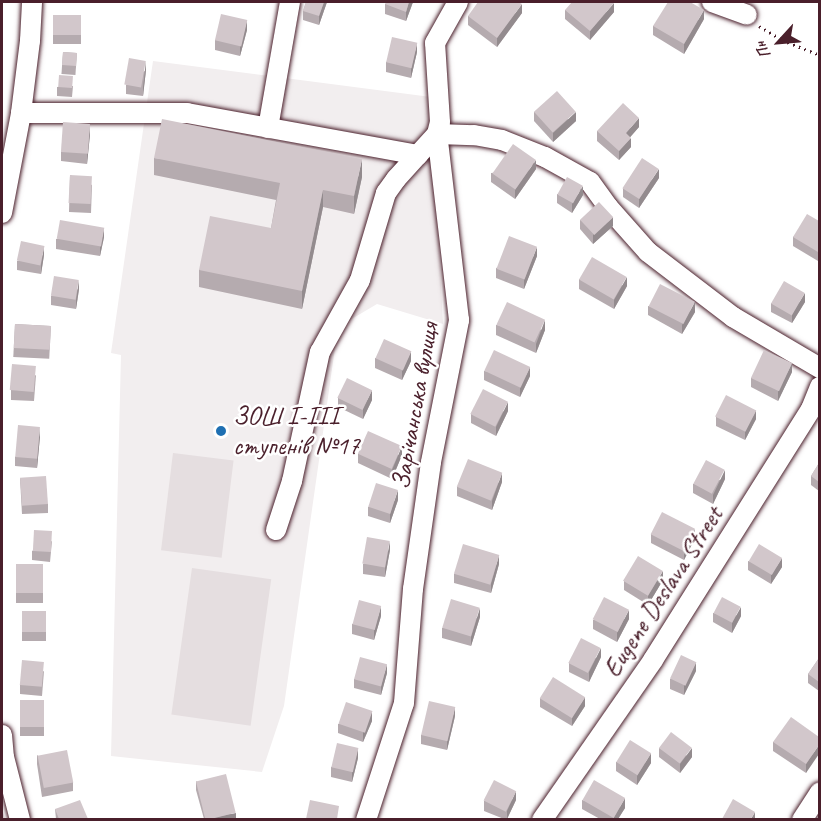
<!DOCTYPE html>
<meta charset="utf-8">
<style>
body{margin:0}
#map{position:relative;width:821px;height:821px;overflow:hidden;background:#fff;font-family:Caveat,sans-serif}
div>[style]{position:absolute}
.built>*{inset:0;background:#f2eeef}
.green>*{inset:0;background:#e5dee0;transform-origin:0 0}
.path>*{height:3px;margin-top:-1.5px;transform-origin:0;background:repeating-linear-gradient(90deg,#4a1f2b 0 1.5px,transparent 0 6px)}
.roads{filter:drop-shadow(0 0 2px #4a1f2b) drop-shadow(0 0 2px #4a1f2b)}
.minor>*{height:20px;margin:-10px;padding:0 10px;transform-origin:10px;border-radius:10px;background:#fff}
.wall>*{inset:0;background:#b5abaf;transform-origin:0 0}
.shaded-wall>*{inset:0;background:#938b8e}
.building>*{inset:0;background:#d2c7cb;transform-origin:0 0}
.dots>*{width:16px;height:16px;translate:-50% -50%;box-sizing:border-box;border:3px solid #fff;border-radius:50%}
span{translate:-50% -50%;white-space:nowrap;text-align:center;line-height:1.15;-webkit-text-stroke:5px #fff;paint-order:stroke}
.street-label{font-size:26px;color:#4a1f2b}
.poi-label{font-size:26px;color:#4a1f2b}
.left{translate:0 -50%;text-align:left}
.frame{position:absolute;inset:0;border:3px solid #4a1f2b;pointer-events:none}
.north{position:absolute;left:749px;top:12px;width:60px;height:60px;-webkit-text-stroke:4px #fff;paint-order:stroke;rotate:244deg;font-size:16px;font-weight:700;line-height:24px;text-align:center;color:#4a1f2b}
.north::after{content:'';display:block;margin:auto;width:21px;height:27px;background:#4a1f2b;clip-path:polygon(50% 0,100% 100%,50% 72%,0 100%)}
</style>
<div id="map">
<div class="built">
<i style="clip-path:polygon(153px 61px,431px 97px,443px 324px,377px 304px,350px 320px,336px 341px,284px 706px,262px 772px,111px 756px,121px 355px,111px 353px)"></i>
</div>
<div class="green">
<i style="left:173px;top:453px;width:61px;height:98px;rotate:7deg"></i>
<i style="left:192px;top:568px;width:80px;height:148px;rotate:8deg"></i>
</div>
<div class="path">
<i style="left:759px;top:26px;width:27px;rotate:31deg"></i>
<i style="left:782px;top:40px;width:41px;rotate:21.5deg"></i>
</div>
<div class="roads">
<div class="minor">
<i style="left:712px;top:2px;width:37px;rotate:20deg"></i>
<i style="left:21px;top:113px;width:166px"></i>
<i style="left:187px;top:113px;width:235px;rotate:10.3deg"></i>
<i style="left:268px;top:128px;width:128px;rotate:-80.1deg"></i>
<i style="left:2px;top:213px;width:102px;rotate:-79.2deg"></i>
<i style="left:21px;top:113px;width:73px;rotate:-82.9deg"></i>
<i style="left:30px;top:41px;width:39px;rotate:-87deg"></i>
<i style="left:276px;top:530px;width:52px;rotate:-71.9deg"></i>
<i style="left:292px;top:481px;width:132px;rotate:-77.8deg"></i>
<i style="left:320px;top:352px;width:82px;rotate:-60.9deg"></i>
<i style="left:360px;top:280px;width:91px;rotate:-73.4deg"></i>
<i style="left:386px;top:193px;width:17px;rotate:-54deg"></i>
<i style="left:396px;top:179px;width:61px;rotate:-47.7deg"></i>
<i style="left:437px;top:134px;width:37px;rotate:2deg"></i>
<i style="left:474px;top:135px;width:28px;rotate:10deg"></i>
<i style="left:502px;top:140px;width:46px;rotate:21.6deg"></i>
<i style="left:545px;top:157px;width:51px;rotate:29.1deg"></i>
<i style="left:590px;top:182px;width:31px;rotate:54deg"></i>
<i style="left:608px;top:207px;width:60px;rotate:48.4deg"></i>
<i style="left:648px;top:252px;width:107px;rotate:37.4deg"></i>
<i style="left:733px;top:317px;width:101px;rotate:30.4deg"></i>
<i style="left:2px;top:735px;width:22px;rotate:85deg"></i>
<i style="left:4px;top:757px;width:65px;rotate:75.7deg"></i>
<i style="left:366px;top:820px;width:123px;rotate:-72deg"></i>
<i style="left:404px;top:703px;width:114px;rotate:-85.5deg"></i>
<i style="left:413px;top:589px;width:128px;rotate:-81.9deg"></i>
<i style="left:431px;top:462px;width:145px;rotate:-78.8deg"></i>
<i style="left:459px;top:320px;width:187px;rotate:-96.7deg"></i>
<i style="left:437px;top:134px;width:12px;rotate:-76deg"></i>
<i style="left:440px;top:122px;width:79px;rotate:-93.6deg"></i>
<i style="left:435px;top:43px;width:47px;rotate:-60.7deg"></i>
<i style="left:542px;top:820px;width:195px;rotate:-55.2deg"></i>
<i style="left:653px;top:660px;width:297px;rotate:-57.8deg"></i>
<i style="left:811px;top:409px;width:24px;rotate:-68deg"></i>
<i style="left:802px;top:820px;width:33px;rotate:-57deg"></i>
</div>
</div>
<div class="wall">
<i style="clip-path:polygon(306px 2px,327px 2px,319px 25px,303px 20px,303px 11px)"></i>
<i style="clip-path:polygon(413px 2px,406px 21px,385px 14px,385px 4px)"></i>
<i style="clip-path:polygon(565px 10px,614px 12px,590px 40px,565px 19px)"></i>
<i style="clip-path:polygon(522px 13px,497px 47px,468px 25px,468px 16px)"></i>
<i style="left:53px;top:15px;width:28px;height:29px"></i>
<i style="clip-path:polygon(704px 19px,684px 54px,653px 35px,653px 26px)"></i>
<i style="clip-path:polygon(247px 30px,240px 56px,215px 50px,215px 40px)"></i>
<i style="left:63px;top:52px;width:14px;height:22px;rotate:4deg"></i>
<i style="clip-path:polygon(417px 52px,411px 78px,386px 72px,386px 62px)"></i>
<i style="clip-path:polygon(146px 70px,143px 96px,126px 94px,126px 85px)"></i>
<i style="clip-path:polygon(73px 86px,72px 97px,57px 96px,57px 87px)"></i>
<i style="clip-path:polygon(534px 112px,576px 121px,553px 142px,534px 121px)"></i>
<i style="clip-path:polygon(639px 127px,630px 137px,631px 147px,619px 160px,597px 141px,597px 131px)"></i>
<i style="clip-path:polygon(90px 134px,87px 164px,61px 161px,61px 152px)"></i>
<i style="clip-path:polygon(154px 158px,362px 177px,354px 214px,323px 207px,302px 309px,199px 287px,199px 270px,271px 228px,276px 200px,154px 175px)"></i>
<i style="clip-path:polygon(536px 169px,515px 199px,491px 182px,491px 173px)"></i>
<i style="clip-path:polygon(70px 175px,92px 185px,91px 213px,69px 212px)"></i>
<i style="clip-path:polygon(659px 178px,639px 208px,623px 197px,623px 188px)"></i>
<i style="clip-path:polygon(557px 194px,583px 195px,572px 213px,557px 203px)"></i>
<i style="clip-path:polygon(580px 220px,613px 226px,593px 244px,580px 229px)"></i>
<i style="clip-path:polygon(819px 221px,818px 261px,793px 246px,793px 237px)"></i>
<i style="clip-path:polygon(104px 237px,100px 256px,56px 249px,56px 239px)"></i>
<i style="clip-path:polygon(44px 255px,41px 274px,17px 270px,17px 261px)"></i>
<i style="clip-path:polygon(537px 256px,524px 289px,496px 278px,496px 268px)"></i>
<i style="clip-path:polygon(579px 279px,627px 286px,614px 309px,579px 289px)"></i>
<i style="clip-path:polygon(79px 289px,76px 309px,51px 305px,51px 296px)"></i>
<i style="clip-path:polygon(805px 302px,792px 323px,771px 312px,771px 303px)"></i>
<i style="clip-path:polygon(648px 306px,695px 312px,682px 334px,648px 315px)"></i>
<i style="left:15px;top:324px;width:36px;height:33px;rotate:3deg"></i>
<i style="clip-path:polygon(496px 325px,545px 330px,536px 353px,496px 335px)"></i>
<i style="clip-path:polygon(375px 358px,411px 361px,402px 380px,375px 368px)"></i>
<i style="clip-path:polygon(484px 371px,530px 376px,520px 397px,484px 380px)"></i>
<i style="clip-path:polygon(792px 372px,778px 401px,751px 387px,751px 378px)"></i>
<i style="clip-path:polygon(36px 375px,34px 401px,11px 400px,11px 390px)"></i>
<i style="clip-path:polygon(338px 398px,372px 400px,363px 419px,338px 407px)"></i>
<i style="clip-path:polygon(508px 411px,496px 436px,471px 423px,471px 414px)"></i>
<i style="clip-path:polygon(716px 417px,756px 419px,745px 440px,716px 426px)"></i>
<i style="clip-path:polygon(40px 436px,37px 468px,15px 466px,15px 457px)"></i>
<i style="clip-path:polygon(358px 454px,402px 455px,392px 479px,358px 463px)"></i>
<i style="clip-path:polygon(819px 463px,819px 491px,811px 485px,811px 476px)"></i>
<i style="clip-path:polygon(20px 478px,48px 504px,48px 513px,22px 514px)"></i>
<i style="clip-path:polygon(725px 479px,713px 504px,693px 493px,693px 484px)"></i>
<i style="clip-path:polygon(502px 482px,492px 510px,457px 496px,457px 487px)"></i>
<i style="clip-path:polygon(398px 500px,390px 523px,368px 516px,368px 507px)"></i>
<i style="clip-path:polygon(651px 534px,695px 538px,684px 560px,651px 543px)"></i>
<i style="clip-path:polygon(52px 541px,50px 562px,32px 560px,32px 551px)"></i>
<i style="clip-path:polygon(390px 550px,385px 577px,363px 574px,363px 564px)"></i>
<i style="clip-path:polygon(748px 561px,782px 567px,771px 584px,748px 570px)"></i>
<i style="left:43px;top:564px;width:39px;height:27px;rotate:90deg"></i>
<i style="clip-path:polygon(499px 564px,491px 593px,454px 583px,454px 574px)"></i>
<i style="clip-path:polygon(663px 580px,648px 605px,624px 590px,624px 581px)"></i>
<i style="left:22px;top:611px;width:24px;height:30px"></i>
<i style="clip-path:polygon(713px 613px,741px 616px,732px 633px,713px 622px)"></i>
<i style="clip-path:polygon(381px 616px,374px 640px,352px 634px,352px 624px)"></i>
<i style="clip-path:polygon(480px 617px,471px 646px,442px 638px,442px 628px)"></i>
<i style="clip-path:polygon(629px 619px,617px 642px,593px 629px,593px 620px)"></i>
<i style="clip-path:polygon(601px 657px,589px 682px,569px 672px,569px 663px)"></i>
<i style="clip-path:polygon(819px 658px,819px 691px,808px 683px,808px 674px)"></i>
<i style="clip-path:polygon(44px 671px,42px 696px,20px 694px,20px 685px)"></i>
<i style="clip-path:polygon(696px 671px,684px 695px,670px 689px,670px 679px)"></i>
<i style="clip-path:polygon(387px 673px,381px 695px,354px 688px,354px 679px)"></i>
<i style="clip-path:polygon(540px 698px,585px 706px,572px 726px,540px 707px)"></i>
<i style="left:20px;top:700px;width:24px;height:36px"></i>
<i style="clip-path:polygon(455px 716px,447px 750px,421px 744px,421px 735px)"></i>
<i style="clip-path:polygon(372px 721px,363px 742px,338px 733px,338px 724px)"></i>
<i style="clip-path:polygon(819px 737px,806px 773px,773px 751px,773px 742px)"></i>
<i style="clip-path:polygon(659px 748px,692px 757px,680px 773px,659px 757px)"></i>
<i style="clip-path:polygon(37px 755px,73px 782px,73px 791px,42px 797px,37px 764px)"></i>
<i style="clip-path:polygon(358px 758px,352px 782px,331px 777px,331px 767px)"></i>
<i style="clip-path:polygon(616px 762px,651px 763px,637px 785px,616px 771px)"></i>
<i style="clip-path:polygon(196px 781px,236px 819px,204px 819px,196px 790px)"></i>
<i style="clip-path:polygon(516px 800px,507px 819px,504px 819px,484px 811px,484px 801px)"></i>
<i style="clip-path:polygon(582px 800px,625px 808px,618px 819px,600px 819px,582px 809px)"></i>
<i style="clip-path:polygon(55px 809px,88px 819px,56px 819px)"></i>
</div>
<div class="shaded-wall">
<i style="clip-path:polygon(324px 2px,327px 2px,319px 25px,319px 16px)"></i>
<i style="clip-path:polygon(409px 2px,413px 2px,406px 21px,406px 12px)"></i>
<i style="clip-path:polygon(614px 3px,614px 12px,590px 40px,590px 31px)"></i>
<i style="clip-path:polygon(522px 4px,522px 13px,497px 47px,497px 38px)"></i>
<i style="clip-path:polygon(704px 10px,704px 19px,684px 54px,684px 44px)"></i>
<i style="clip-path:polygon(247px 20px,247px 30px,240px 56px,240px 47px)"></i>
<i style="clip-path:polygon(417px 43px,417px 52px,411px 78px,411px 69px)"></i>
<i style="clip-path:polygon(146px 61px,146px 70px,143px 96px,143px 87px)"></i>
<i style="clip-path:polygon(576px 112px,576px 121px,553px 142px,553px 133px)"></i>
<i style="clip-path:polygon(639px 118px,639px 127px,626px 142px,626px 133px)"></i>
<i style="clip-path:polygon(90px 124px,90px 134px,87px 164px,87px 155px)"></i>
<i style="clip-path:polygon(631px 138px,631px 147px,619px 160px,619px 151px)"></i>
<i style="clip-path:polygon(362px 159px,362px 177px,354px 214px,354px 196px)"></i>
<i style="clip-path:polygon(536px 160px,536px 169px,515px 199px,515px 190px)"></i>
<i style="clip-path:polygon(659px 169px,659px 178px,639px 208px,639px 199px)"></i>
<i style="clip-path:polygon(583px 186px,583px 195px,572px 213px,572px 204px)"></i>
<i style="clip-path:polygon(323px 190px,323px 207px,302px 309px,302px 291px)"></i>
<i style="clip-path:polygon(613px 217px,613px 226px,593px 244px,593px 235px)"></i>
<i style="clip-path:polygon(104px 228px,104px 237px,100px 256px,100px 247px)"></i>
<i style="clip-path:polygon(44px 246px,44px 255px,41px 274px,41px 265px)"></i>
<i style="clip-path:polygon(537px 247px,537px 256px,524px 289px,524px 280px)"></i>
<i style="clip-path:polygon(627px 277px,627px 286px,614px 309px,614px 300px)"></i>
<i style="clip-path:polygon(79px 280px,79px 289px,76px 309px,76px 300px)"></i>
<i style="clip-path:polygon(805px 293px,805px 302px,792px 323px,792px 314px)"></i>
<i style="clip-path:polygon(695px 302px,695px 312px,682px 334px,682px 325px)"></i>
<i style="clip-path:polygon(545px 320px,545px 330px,536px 353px,536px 344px)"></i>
<i style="clip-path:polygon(411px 351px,411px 361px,402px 380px,402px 371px)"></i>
<i style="clip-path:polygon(792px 363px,792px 372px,778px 401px,778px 391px)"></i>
<i style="clip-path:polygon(530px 367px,530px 376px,520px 397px,520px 387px)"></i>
<i style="clip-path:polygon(372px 390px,372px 400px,363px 419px,363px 409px)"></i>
<i style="clip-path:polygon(508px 402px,508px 411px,496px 436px,496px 427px)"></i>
<i style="clip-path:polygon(756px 410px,756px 419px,745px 440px,745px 431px)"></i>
<i style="clip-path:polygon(40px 427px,40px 436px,37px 468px,37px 459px)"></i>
<i style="clip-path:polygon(402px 446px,402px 455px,392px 479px,392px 470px)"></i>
<i style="clip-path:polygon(725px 470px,725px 479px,713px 504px,713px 495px)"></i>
<i style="clip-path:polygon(502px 473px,502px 482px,492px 510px,492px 501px)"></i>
<i style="clip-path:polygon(398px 490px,398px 500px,390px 523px,390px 514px)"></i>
<i style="clip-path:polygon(695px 529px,695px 538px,684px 560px,684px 551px)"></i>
<i style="clip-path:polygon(390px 541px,390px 550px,385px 577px,385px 568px)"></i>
<i style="clip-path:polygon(499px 555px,499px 564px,491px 593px,491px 584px)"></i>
<i style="clip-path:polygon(782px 558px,782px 567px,771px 584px,771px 575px)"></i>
<i style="clip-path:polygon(663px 571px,663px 580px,648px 605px,648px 596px)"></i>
<i style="clip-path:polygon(381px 606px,381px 616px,374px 640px,374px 631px)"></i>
<i style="clip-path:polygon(741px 607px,741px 616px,732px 633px,732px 623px)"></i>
<i style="clip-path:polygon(480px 608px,480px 617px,471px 646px,471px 637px)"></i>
<i style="clip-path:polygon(629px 610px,629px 619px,617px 642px,617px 633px)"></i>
<i style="clip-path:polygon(601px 648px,601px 657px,589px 682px,589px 672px)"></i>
<i style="clip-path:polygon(696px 662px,696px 671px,684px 695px,684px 686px)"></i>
<i style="clip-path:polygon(387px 664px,387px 673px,381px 695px,381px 686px)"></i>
<i style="clip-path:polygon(585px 697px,585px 706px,572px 726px,572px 717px)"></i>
<i style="clip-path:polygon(455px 707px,455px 716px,447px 750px,447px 741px)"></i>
<i style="clip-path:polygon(372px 711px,372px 721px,363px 742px,363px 733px)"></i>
<i style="clip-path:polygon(819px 745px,819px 754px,806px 773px,806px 764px)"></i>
<i style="clip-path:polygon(358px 748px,358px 758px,352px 782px,352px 772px)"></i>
<i style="clip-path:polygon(692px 748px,692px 757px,680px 773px,680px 764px)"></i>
<i style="clip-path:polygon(651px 753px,651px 763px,637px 785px,637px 776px)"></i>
<i style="clip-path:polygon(516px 791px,516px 800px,507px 819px,507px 811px)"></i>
<i style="clip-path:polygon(625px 798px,625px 808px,618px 819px,613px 819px)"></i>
<i style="clip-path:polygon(755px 812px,755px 819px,751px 819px)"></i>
<i style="clip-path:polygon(236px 813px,236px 819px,207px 819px)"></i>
</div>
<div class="building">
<i style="clip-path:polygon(306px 2px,324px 2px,319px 16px,303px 11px)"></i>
<i style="clip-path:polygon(386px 2px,409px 2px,406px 12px,385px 4px)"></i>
<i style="clip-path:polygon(478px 2px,518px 2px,522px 4px,497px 38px,468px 16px)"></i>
<i style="clip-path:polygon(572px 2px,613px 2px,614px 3px,590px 31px,565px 10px)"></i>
<i style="clip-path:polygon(668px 2px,690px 2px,704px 10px,684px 44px,653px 26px)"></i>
<i style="left:221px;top:14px;width:27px;height:27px;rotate:13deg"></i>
<i style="left:53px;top:15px;width:28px;height:20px"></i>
<i style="left:392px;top:37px;width:26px;height:26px;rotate:13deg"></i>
<i style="left:63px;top:52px;width:14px;height:13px;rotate:4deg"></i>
<i style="left:129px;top:58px;width:17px;height:27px;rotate:10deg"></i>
<i style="left:59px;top:75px;width:14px;height:12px;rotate:4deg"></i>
<i style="left:557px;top:91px;width:28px;height:31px;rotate:48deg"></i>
<i style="clip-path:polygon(623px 103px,639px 118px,626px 133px,631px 138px,619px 151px,597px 131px)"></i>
<i style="clip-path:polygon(162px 119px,362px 159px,354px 196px,323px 190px,302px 291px,199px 270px,210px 216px,271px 228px,280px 183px,154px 158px)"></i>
<i style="left:63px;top:122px;width:27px;height:30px;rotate:4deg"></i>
<i style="left:513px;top:144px;width:28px;height:36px;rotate:35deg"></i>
<i style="left:642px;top:158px;width:20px;height:36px;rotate:33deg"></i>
<i style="left:70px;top:175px;width:22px;height:28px;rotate:3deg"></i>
<i style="left:567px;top:177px;width:18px;height:20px;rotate:29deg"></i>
<i style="left:599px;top:202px;width:21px;height:26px;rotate:47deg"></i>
<i style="clip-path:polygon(807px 214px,819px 221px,819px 250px,818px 252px,793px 237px)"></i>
<i style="left:60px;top:220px;width:45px;height:19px;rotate:10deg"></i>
<i style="left:509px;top:236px;width:30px;height:35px;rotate:21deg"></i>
<i style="left:21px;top:241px;width:24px;height:20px;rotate:12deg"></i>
<i style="left:592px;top:257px;width:40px;height:26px;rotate:30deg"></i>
<i style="left:54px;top:276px;width:25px;height:20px;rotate:9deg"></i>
<i style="left:784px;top:281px;width:24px;height:26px;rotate:30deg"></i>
<i style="left:660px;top:284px;width:39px;height:25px;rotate:27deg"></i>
<i style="left:507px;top:302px;width:42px;height:25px;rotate:25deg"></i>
<i style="left:15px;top:324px;width:36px;height:24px;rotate:3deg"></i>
<i style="left:384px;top:339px;width:30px;height:21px;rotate:24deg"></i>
<i style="left:494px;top:350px;width:40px;height:23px;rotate:25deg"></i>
<i style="left:764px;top:350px;width:31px;height:31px;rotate:25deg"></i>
<i style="left:12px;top:364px;width:24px;height:26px;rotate:5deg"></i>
<i style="left:347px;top:378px;width:28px;height:22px;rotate:26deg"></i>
<i style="left:483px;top:389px;width:28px;height:28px;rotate:27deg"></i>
<i style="left:726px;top:395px;width:34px;height:24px;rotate:27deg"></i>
<i style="left:18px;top:425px;width:22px;height:32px;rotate:5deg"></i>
<i style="left:368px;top:431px;width:37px;height:25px;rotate:24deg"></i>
<i style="left:468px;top:459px;width:37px;height:30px;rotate:22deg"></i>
<i style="left:706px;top:460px;width:21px;height:27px;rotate:28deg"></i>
<i style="clip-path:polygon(819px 463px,819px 482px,811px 476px)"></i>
<i style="left:46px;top:476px;width:28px;height:26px;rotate:86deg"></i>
<i style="left:376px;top:483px;width:23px;height:25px;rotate:18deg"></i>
<i style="left:662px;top:512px;width:37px;height:25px;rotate:27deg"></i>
<i style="left:34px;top:530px;width:18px;height:21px;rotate:3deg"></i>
<i style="left:367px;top:537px;width:23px;height:27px;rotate:10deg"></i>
<i style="left:463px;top:544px;width:38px;height:31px;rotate:17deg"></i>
<i style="left:759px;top:544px;width:27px;height:20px;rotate:31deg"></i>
<i style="left:638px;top:556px;width:29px;height:29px;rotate:31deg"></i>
<i style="left:43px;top:564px;width:29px;height:27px;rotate:90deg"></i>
<i style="left:604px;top:597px;width:28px;height:25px;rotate:27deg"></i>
<i style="left:722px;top:597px;width:21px;height:18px;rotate:28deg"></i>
<i style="left:451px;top:599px;width:30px;height:30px;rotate:17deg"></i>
<i style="left:359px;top:600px;width:23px;height:25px;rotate:15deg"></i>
<i style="left:22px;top:611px;width:24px;height:21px"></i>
<i style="left:581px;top:638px;width:22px;height:28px;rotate:27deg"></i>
<i style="left:681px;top:655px;width:17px;height:26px;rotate:25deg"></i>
<i style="left:360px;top:657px;width:28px;height:23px;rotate:15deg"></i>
<i style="clip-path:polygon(819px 658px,819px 682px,808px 674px)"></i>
<i style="left:22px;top:660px;width:22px;height:25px;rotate:5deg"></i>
<i style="left:553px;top:677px;width:38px;height:25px;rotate:32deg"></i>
<i style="left:20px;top:700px;width:24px;height:27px"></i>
<i style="left:429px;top:701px;width:27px;height:35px;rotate:13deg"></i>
<i style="left:346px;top:702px;width:28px;height:23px;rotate:19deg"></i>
<i style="clip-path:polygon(791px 717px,819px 737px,819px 745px,806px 764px,773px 742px)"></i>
<i style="left:671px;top:732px;width:26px;height:20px;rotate:37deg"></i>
<i style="left:630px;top:740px;width:25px;height:26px;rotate:32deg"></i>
<i style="left:337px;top:743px;width:22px;height:25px;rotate:13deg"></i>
<i style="left:67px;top:750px;width:33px;height:30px;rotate:79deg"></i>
<i style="left:226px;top:774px;width:40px;height:31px;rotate:76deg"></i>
<i style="left:494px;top:780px;width:25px;height:23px;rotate:27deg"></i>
<i style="left:594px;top:780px;width:36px;height:23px;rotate:30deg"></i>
<i style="clip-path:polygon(733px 799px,755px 812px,751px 819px,722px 819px)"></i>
<i style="clip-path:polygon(80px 800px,88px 819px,59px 819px,55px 809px)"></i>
<i style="clip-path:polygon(310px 800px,339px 806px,337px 819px,306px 819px)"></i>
<i style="clip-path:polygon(3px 811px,5px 819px,2px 819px,2px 812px)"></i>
</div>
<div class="dots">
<i style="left:221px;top:431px;background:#1f6fb2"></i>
</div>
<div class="street-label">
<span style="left:415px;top:406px;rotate:-80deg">Зарічанська вулиця</span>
<span style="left:663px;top:592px;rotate:-57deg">Eugene Deslava Street</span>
</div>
<div class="poi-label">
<span class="left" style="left:233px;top:431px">ЗОШ І-ІІІ<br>ступенів №17</span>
</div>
<div class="frame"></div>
<div class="north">Пн</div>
</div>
